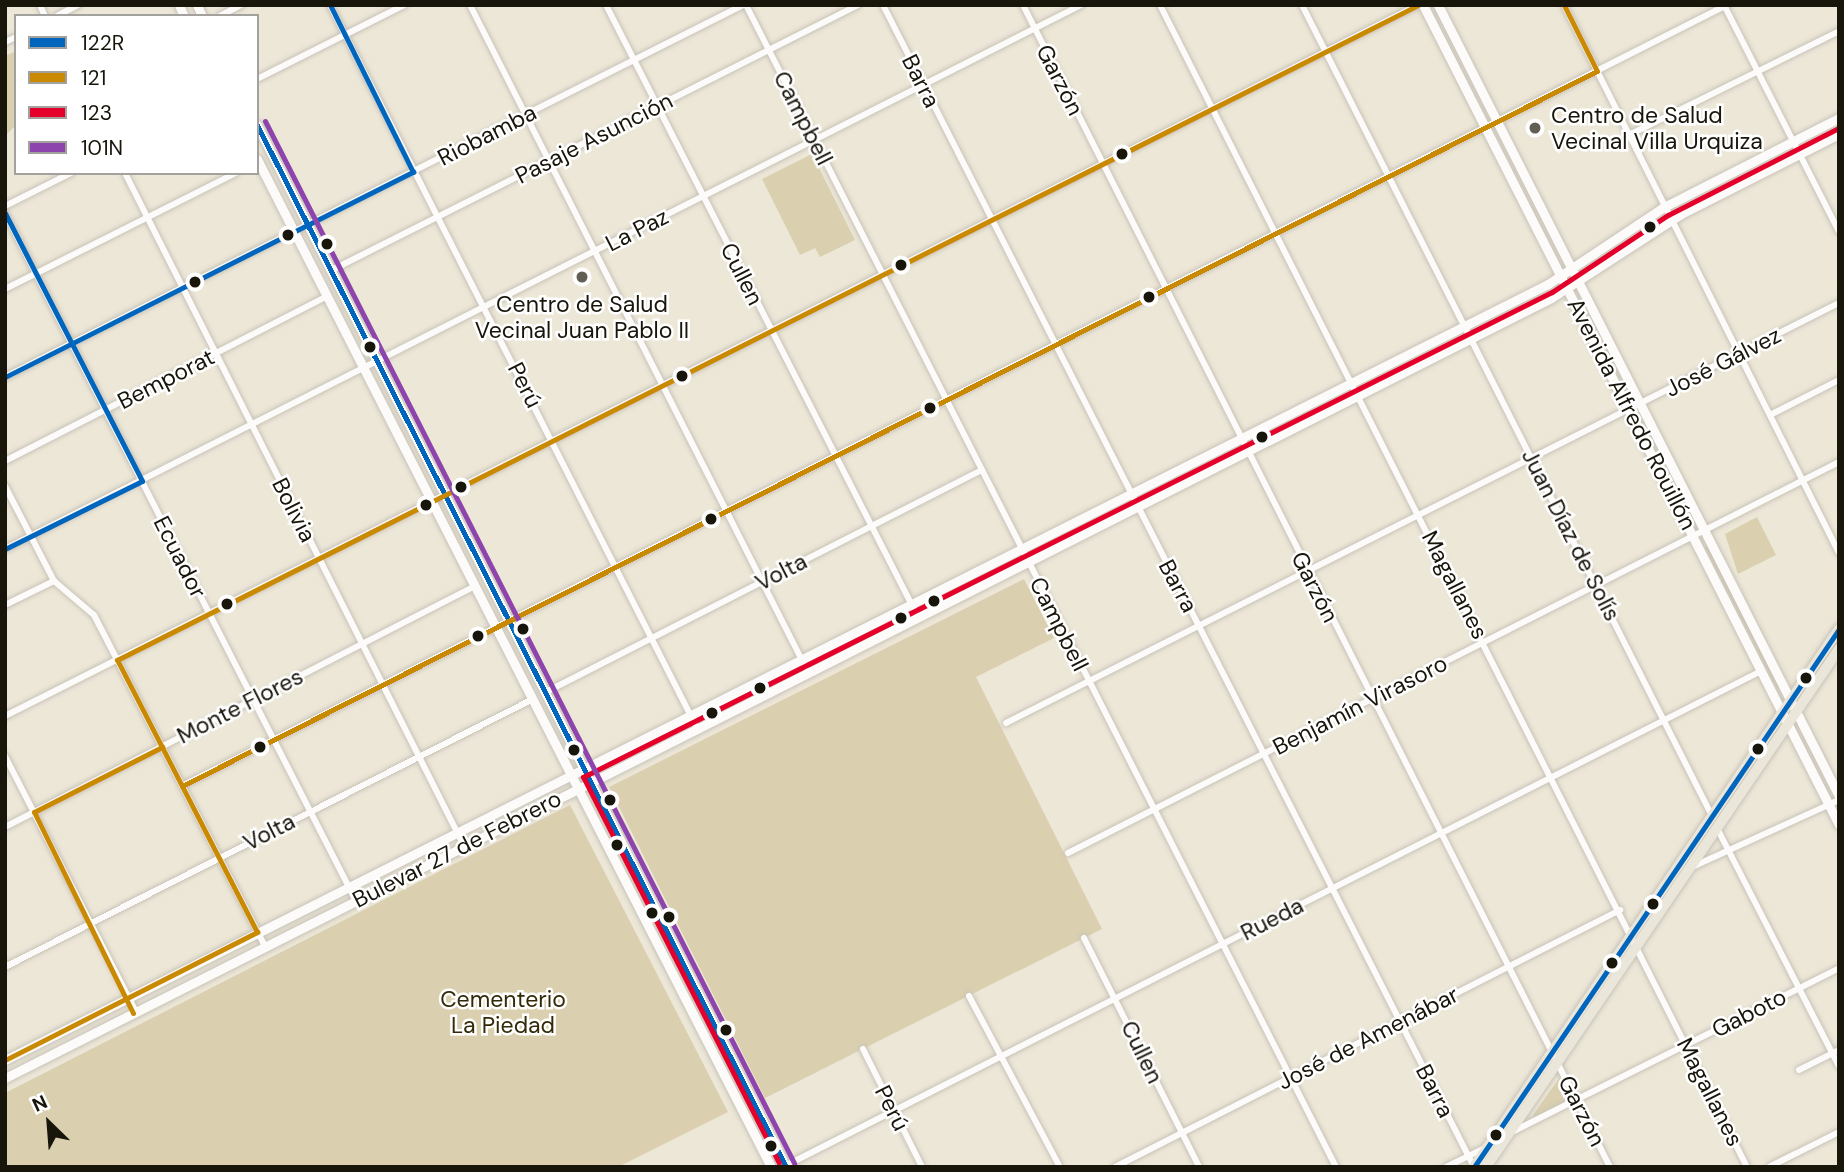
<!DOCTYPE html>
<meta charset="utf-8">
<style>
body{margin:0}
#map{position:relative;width:1844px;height:1172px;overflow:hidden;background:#ede7d8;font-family:"DM Sans",sans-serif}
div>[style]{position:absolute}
.green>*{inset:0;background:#dacfaf;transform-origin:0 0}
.roads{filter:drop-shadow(0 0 2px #c8c3b8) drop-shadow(0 0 2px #c8c3b8)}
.street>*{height:6px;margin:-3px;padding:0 3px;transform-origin:3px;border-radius:3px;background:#fcfbf9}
.secondary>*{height:9px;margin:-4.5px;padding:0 4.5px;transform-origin:4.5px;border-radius:4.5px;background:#fcfbf9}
.primary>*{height:10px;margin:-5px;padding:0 5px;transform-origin:5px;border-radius:5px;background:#eae6da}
.bus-1>*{height:5px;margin:-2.5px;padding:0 2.5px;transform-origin:2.5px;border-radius:2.5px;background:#0065bd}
.bus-2>*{height:5px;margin:-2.5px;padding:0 2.5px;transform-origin:2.5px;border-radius:2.5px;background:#ca8902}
.bus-3>*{height:5px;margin:-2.5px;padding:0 2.5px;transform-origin:2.5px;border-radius:2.5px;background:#e4002b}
.bus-4>*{height:5px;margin:-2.5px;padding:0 2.5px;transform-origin:2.5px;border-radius:2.5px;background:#8e44ad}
.dots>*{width:19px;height:19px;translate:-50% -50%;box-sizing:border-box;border:4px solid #fff;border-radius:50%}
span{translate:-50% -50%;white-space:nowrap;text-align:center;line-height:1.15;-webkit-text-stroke:5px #fff;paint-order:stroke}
.street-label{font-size:23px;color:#18150b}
.poi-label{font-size:23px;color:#18150b}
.left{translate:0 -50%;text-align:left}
.park-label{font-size:23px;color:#332907}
.frame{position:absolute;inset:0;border:7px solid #18150b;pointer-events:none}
.legend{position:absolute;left:14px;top:14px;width:245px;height:161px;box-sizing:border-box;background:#fff;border:2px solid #a3a19d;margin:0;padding:9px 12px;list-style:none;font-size:21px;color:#18150b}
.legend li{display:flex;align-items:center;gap:14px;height:35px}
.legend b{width:35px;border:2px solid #a3a19d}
.north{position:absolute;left:14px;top:1088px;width:70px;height:70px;-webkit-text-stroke:5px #fff;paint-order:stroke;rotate:335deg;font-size:19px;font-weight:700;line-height:28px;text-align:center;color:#18150b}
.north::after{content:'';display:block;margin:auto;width:24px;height:32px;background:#18150b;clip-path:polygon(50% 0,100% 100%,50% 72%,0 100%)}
</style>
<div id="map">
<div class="green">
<i style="clip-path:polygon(16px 51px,16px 125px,5px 136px,5px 56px)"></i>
<i style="clip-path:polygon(812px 154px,855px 240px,820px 257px,815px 248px,800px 255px,762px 179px)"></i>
<i style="clip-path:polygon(1757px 517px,1776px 555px,1738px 574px,1725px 534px)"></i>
<i style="left:1709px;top:546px;width:159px;height:4px;rotate:63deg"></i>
<i style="clip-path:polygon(1024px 579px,1054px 638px,976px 677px,1102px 929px,765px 1098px,609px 787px)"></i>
<i style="clip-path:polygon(570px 805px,728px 1112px,618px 1167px,5px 1167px,5px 1093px)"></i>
<i style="clip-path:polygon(1560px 1077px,1571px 1099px,1534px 1118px,1533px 1115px)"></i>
</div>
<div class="roads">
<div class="street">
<i style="left:40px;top:5px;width:12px;rotate:66deg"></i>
<i style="left:330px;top:5px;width:811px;rotate:63.09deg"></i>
<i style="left:470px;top:5px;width:748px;rotate:63.13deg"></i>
<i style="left:606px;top:5px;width:687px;rotate:62.99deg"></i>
<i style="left:746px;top:5px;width:1303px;rotate:63.08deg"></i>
<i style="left:883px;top:5px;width:1304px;rotate:63.04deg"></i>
<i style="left:1023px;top:5px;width:1302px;rotate:63.2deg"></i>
<i style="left:1160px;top:5px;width:1302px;rotate:63.2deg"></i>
<i style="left:1302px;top:5px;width:911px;rotate:63.18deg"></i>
<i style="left:1564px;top:5px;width:613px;rotate:63.35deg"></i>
<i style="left:1724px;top:5px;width:254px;rotate:63.1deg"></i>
<i style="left:57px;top:16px;width:24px;rotate:-28deg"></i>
<i style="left:220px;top:16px;width:24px;rotate:-28deg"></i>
<i style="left:5px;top:42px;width:12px;rotate:-24deg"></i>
<i style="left:257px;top:79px;width:165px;rotate:-26.7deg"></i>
<i style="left:1629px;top:135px;width:234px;rotate:-26.3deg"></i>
<i style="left:125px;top:173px;width:754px;rotate:63.26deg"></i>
<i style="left:5px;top:206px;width:74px;rotate:-26.6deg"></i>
<i style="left:5px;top:213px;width:772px;rotate:62.97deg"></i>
<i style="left:330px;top:271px;width:591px;rotate:-26.74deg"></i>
<i style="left:5px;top:289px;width:258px;rotate:-26.7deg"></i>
<i style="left:5px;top:377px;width:826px;rotate:-26.75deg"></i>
<i style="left:1770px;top:415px;width:77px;rotate:-26.9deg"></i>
<i style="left:5px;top:461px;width:362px;rotate:-27.1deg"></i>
<i style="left:5px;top:486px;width:107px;rotate:62.7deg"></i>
<i style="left:54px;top:581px;width:52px;rotate:40.4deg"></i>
<i style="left:94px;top:615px;width:373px;rotate:62.7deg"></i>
<i style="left:5px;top:549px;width:1206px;rotate:-26.82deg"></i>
<i style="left:5px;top:605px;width:55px;rotate:-26.1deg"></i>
<i style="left:544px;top:693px;width:491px;rotate:-27deg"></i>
<i style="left:5px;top:716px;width:1582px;rotate:-26.71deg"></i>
<i style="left:1006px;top:723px;width:933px;rotate:-26.76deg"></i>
<i style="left:5px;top:756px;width:288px;rotate:62.9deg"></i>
<i style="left:182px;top:786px;width:1731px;rotate:-26.82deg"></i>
<i style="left:5px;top:827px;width:528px;rotate:-27.15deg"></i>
<i style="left:1717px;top:828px;width:267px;rotate:62.9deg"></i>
<i style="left:1068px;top:853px;width:864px;rotate:-26.89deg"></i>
<i style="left:1692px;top:867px;width:162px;rotate:-24.5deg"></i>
<i style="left:1084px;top:938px;width:256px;rotate:63.3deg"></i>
<i style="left:5px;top:967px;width:592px;rotate:-26.91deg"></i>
<i style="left:969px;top:996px;width:194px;rotate:62deg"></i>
<i style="left:863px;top:1049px;width:132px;rotate:63.4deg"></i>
<i style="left:1799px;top:1070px;width:45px;rotate:-26.6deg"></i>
<i style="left:1512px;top:1132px;width:366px;rotate:-26.6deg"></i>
<i style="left:783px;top:1167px;width:1097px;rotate:-26.89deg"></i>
<i style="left:1115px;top:1167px;width:567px;rotate:-26.97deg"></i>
<i style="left:1446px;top:1167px;width:43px;rotate:-26deg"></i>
<i style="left:1769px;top:1167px;width:78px;rotate:-26.6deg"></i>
</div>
<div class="secondary">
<i style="left:179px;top:5px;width:12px;rotate:66deg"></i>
<i style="left:197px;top:5px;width:12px;rotate:66deg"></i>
<i style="left:1423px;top:5px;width:919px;rotate:63.1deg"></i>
<i style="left:1438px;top:5px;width:887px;rotate:63.12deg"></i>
<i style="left:257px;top:125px;width:1169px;rotate:63.08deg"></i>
<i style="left:257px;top:159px;width:1131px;rotate:62.98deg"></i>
<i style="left:5px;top:1060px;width:1727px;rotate:-26.7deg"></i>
<i style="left:1548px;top:284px;width:139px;rotate:-33.6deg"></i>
<i style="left:1664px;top:207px;width:196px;rotate:-27deg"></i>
<i style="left:5px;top:1078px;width:1732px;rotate:-26.77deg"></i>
<i style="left:1551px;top:298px;width:155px;rotate:-32.9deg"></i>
<i style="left:1681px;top:214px;width:177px;rotate:-26.9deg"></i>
</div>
<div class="primary">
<i style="left:1474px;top:1167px;width:650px;rotate:-55.85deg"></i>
<i style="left:1486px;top:1167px;width:627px;rotate:-55.73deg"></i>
</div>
</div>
<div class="bus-1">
<i style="left:257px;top:125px;width:1169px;rotate:63.08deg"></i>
<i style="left:5px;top:213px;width:301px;rotate:62.9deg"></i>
<i style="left:142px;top:481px;width:153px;rotate:153.6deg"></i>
<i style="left:5px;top:377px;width:457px;rotate:-26.7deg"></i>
<i style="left:413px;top:172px;width:186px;rotate:-116.4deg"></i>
<i style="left:1474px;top:1167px;width:650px;rotate:-55.85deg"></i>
</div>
<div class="bus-2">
<i style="left:182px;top:786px;width:1585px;rotate:-26.81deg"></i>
<i style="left:1597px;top:71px;width:74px;rotate:-116.6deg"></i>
<i style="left:133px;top:1013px;width:224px;rotate:-116.2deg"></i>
<i style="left:34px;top:812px;width:144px;rotate:-26.9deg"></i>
<i style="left:5px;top:1060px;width:283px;rotate:-26.9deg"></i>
<i style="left:257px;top:932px;width:306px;rotate:-117.2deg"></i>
<i style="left:117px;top:660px;width:1457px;rotate:-26.72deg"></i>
</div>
<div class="bus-3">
<i style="left:779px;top:1163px;width:433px;rotate:-116.9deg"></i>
<i style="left:583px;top:777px;width:1084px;rotate:-26.59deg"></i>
<i style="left:1552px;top:292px;width:139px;rotate:-33.6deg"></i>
<i style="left:1668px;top:215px;width:192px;rotate:-27deg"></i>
</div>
<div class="bus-4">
<i style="left:265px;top:121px;width:1169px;rotate:63.08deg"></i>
</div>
<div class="dots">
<i style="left:1535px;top:128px;background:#635e53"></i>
<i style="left:1122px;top:154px;background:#18150b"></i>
<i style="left:1650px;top:227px;background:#18150b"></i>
<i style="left:288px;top:235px;background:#18150b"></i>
<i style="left:327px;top:244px;background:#18150b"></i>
<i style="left:901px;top:265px;background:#18150b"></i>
<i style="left:582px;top:277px;background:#635e53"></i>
<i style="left:195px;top:282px;background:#18150b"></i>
<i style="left:1149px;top:297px;background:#18150b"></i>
<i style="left:370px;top:347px;background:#18150b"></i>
<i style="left:682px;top:376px;background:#18150b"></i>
<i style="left:930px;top:408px;background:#18150b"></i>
<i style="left:1262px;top:437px;background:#18150b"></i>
<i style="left:461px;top:487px;background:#18150b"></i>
<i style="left:426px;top:505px;background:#18150b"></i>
<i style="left:711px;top:519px;background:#18150b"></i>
<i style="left:934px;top:601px;background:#18150b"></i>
<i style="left:227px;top:604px;background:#18150b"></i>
<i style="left:901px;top:618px;background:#18150b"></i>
<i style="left:523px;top:629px;background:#18150b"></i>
<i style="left:478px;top:636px;background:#18150b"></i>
<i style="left:1806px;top:678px;background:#18150b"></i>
<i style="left:760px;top:688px;background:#18150b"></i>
<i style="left:712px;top:713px;background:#18150b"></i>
<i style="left:260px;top:747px;background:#18150b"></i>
<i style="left:1758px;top:749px;background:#18150b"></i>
<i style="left:574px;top:750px;background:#18150b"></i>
<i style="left:610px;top:800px;background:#18150b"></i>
<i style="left:617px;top:845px;background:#18150b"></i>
<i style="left:1653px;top:904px;background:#18150b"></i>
<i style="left:652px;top:913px;background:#18150b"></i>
<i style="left:669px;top:917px;background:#18150b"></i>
<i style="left:1612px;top:963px;background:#18150b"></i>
<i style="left:726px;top:1030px;background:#18150b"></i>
<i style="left:1496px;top:1135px;background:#18150b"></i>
<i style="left:771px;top:1146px;background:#18150b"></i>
</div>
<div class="street-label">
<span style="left:1060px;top:80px;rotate:63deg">Garzón</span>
<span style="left:921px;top:81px;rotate:63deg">Barra</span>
<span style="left:803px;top:118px;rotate:63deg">Campbell</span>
<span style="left:487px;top:135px;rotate:-27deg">Riobamba</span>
<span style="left:594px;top:138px;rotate:-27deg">Pasaje Asunción</span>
<span style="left:637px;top:230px;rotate:-27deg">La Paz</span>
<span style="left:742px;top:274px;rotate:63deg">Cullen</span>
<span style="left:1723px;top:362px;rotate:-27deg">José Gálvez</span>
<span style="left:166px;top:379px;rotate:-27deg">Bemporat</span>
<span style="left:525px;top:385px;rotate:63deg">Perú</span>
<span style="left:1632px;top:414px;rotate:63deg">Avenida Alfredo Rouillón</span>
<span style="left:294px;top:510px;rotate:63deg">Bolivia</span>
<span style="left:1571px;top:535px;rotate:63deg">Juan Díaz de Solís</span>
<span style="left:180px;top:557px;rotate:63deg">Ecuador</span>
<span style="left:781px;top:572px;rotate:-27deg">Volta</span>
<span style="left:1455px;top:585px;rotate:63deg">Magallanes</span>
<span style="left:1178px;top:586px;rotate:62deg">Barra</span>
<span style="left:1315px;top:587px;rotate:63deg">Garzón</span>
<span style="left:1059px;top:624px;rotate:63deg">Campbell</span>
<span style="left:1360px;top:705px;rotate:-27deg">Benjamín Virasoro</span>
<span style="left:240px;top:706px;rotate:-27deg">Monte Flores</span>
<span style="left:269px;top:832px;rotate:-27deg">Volta</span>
<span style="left:457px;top:849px;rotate:-27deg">Bulevar 27 de Febrero</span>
<span style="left:1272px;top:919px;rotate:-27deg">Rueda</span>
<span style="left:1749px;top:1013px;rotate:-27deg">Gaboto</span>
<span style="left:1368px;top:1038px;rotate:-27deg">José de Amenábar</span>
<span style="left:1142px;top:1052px;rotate:64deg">Cullen</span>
<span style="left:1435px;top:1091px;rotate:63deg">Barra</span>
<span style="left:1710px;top:1092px;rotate:63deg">Magallanes</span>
<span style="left:892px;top:1108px;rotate:63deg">Perú</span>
<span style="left:1582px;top:1111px;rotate:63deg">Garzón</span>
</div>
<div class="poi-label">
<span class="left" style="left:1551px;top:128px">Centro de Salud<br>Vecinal Villa Urquiza</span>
<span style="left:582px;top:317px">Centro de Salud<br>Vecinal Juan Pablo II</span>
</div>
<div class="park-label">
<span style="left:503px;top:1012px">Cementerio<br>La Piedad</span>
</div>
<div class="frame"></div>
<ul class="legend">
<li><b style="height:9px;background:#0065bd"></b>122R</li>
<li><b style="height:9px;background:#ca8902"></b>121</li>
<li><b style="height:9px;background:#e4002b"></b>123</li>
<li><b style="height:9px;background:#8e44ad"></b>101N</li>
</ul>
<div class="north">N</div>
</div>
